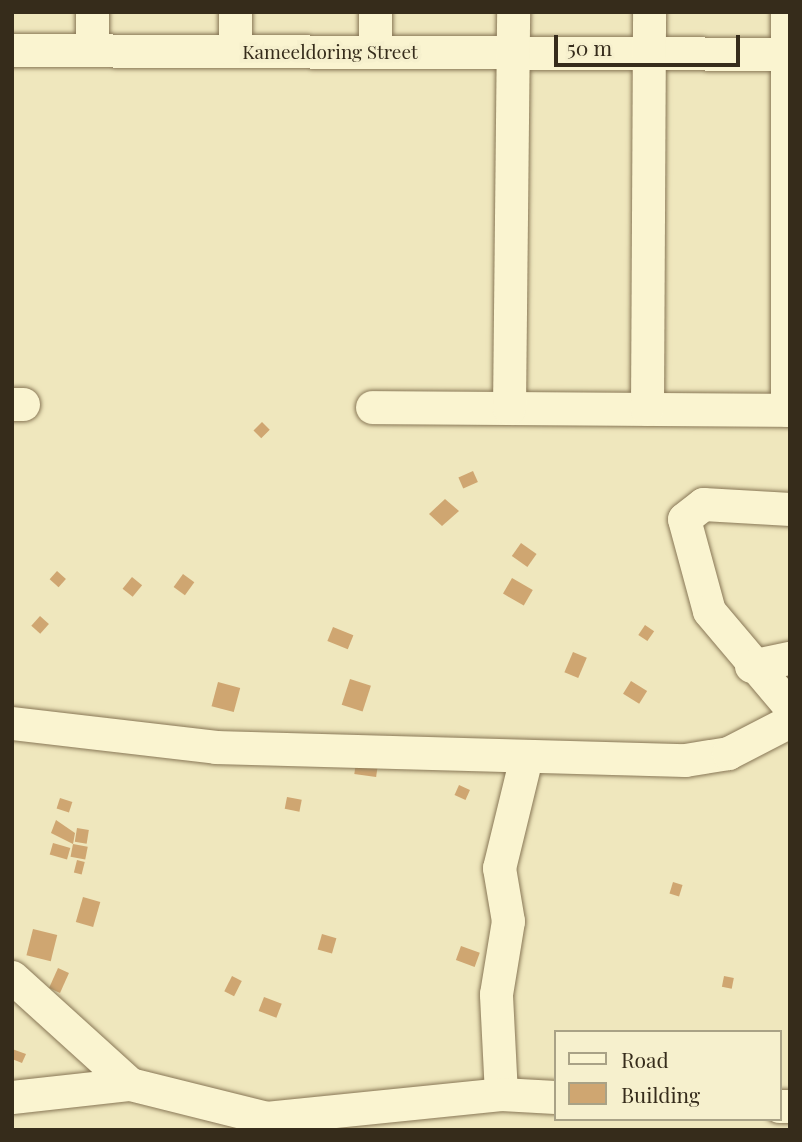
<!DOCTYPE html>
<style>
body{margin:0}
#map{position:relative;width:802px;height:1142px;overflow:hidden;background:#efe7bd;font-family:"Playfair Display",serif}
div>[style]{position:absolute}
.building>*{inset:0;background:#cfa671;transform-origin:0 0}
.roads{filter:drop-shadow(0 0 2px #887756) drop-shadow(0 0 2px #887756)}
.minor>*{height:33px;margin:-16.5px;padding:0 16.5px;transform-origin:16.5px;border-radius:16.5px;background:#faf4d0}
span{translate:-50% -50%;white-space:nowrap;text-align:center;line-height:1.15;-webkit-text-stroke:7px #f6f0cd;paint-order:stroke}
.street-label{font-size:19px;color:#362c1b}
.frame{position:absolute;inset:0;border:14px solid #362c1b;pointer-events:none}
.legend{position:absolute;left:554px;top:1030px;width:228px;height:91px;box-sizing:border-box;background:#f6f0cd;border:2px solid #a9a286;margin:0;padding:9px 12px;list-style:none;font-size:21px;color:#362c1b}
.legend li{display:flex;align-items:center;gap:14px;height:35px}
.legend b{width:35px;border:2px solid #a9a286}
.scale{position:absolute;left:554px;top:35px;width:186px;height:32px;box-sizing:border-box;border:4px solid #362c1b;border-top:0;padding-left:9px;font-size:21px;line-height:24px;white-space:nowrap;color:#362c1b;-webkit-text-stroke:5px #f6f0cd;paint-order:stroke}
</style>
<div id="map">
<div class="building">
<i style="left:262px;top:422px;width:11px;height:12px;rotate:45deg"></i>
<i style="left:473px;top:471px;width:12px;height:16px;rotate:66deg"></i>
<i style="clip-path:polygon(445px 499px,459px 511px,442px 526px,429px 514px)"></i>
<i style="left:521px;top:543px;width:19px;height:16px;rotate:35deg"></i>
<i style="left:57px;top:571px;width:12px;height:11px;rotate:42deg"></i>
<i style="left:183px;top:574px;width:14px;height:16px;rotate:36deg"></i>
<i style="left:132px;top:577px;width:13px;height:15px;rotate:39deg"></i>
<i style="left:512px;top:578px;width:24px;height:18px;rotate:30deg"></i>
<i style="left:40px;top:616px;width:12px;height:13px;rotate:42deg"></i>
<i style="left:645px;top:625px;width:11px;height:12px;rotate:34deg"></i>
<i style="left:333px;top:627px;width:22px;height:15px;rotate:22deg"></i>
<i style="left:573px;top:652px;width:15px;height:22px;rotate:23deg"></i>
<i style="left:350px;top:679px;width:22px;height:27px;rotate:18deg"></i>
<i style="left:631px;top:681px;width:19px;height:15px;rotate:32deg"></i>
<i style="left:218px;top:682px;width:23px;height:25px;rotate:15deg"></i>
<i style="left:356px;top:762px;width:22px;height:12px;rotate:8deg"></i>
<i style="left:459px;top:785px;width:12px;height:11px;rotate:24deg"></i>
<i style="left:287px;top:797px;width:15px;height:12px;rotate:11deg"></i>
<i style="left:60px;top:798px;width:13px;height:11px;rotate:18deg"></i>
<i style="clip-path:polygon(56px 820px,75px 833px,73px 844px,51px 833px)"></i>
<i style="left:77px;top:828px;width:12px;height:14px;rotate:9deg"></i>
<i style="left:53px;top:843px;width:18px;height:12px;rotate:16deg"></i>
<i style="left:73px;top:844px;width:15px;height:13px;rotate:11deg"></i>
<i style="left:77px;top:860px;width:8px;height:13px;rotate:14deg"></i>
<i style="left:673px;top:882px;width:10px;height:12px;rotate:17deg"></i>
<i style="left:83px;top:897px;width:18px;height:26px;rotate:16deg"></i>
<i style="left:33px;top:929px;width:25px;height:27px;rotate:14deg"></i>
<i style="left:322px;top:934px;width:15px;height:16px;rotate:16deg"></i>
<i style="left:461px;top:946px;width:20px;height:15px;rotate:20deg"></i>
<i style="left:58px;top:968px;width:12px;height:22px;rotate:24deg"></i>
<i style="left:232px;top:976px;width:11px;height:17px;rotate:27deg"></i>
<i style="left:724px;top:976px;width:10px;height:11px;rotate:11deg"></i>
<i style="left:264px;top:997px;width:19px;height:15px;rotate:21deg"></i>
<i style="clip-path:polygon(12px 1049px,26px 1054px,22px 1063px,12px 1059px)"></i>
</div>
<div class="roads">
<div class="minor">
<i style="left:12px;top:50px;width:778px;rotate:0.29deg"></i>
<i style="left:92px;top:50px;width:38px;rotate:-90deg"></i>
<i style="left:235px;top:51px;width:39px;rotate:-90deg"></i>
<i style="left:375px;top:52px;width:40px;rotate:-90deg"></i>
<i style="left:12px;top:404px;width:11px"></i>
<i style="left:372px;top:407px;width:418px;rotate:0.4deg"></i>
<i style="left:509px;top:408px;width:396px;rotate:-89.4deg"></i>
<i style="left:647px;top:409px;width:397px;rotate:-89.7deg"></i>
<i style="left:787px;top:410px;width:398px;rotate:-90deg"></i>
<i style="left:790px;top:509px;width:87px;rotate:-176.7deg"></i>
<i style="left:703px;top:504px;width:24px;rotate:142deg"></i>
<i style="left:684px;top:519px;width:95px;rotate:74.8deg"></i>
<i style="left:709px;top:611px;width:126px;rotate:49.8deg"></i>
<i style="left:751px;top:666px;width:40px;rotate:-12deg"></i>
<i style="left:12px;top:723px;width:204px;rotate:6.7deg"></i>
<i style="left:215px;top:747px;width:470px;rotate:1.6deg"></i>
<i style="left:685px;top:760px;width:44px;rotate:-9.2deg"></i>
<i style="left:728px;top:753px;width:70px;rotate:-27.3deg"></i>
<i style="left:12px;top:977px;width:159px;rotate:42.2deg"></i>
<i style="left:501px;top:1094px;width:100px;rotate:-92.9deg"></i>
<i style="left:496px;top:994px;width:74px;rotate:-80.7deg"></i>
<i style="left:508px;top:921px;width:54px;rotate:-99.6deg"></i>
<i style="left:499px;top:868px;width:114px;rotate:-76.3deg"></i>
<i style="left:12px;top:1097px;width:119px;rotate:-6.3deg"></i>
<i style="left:130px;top:1084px;width:140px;rotate:14deg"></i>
<i style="left:266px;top:1118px;width:236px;rotate:-5.8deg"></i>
<i style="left:501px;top:1094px;width:54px;rotate:3.2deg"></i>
<i style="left:779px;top:1106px;width:11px"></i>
</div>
</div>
<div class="street-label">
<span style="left:330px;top:52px">Kameeldoring Street</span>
</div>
<div class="frame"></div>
<ul class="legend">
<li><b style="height:9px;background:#faf4d0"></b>Road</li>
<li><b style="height:19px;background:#cfa671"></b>Building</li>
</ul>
<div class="scale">50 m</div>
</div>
